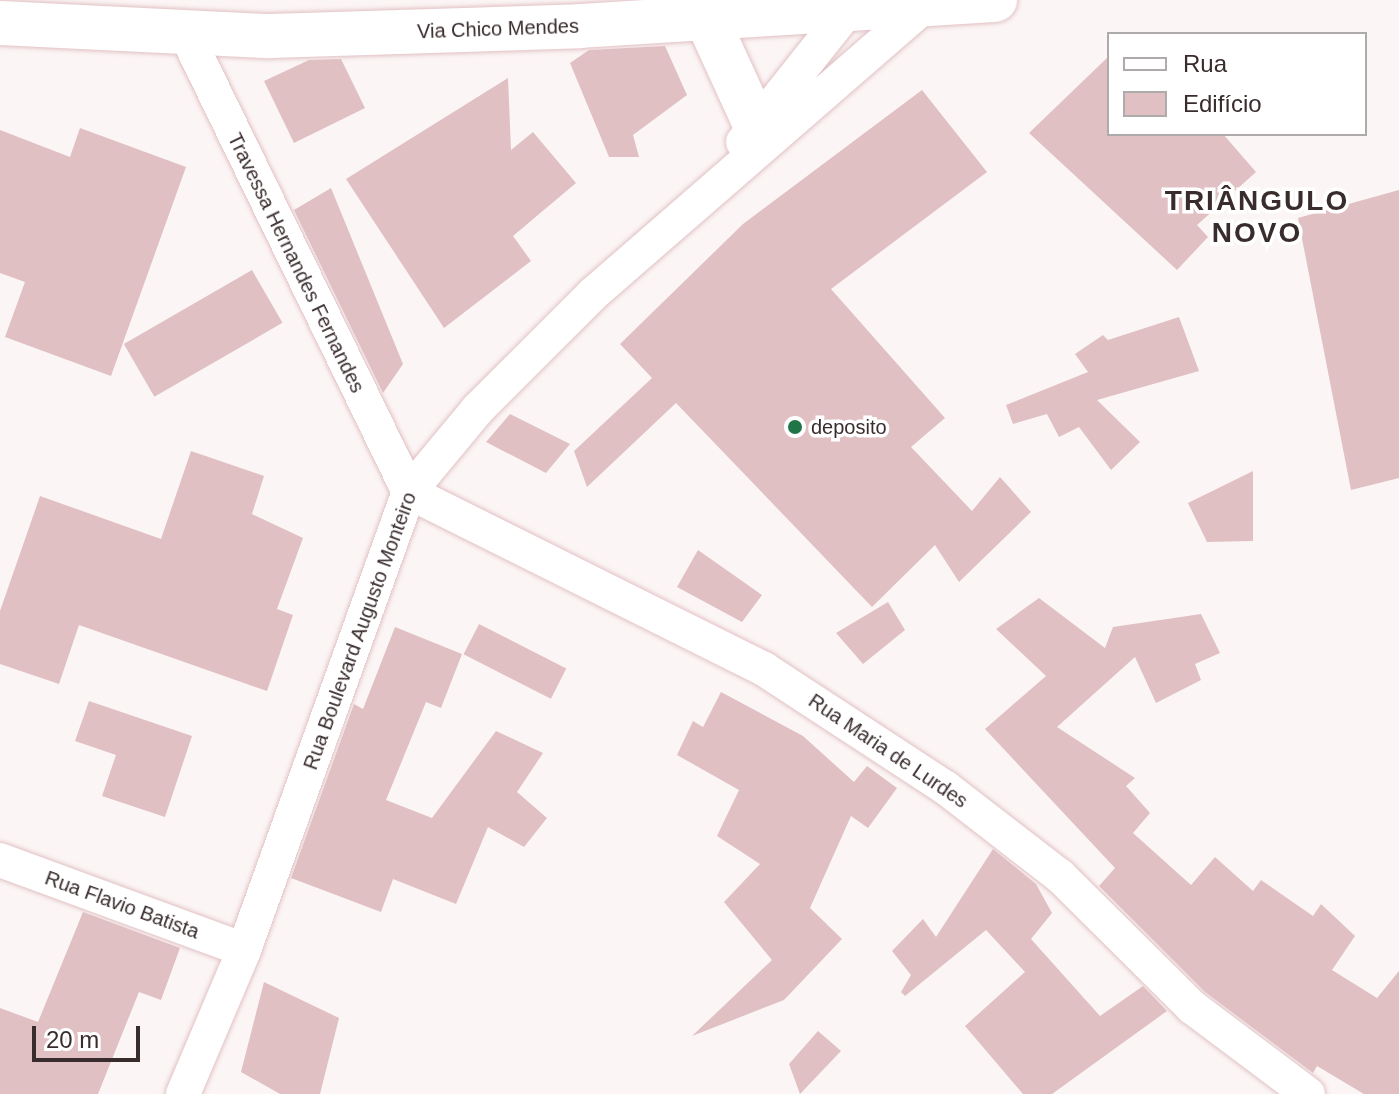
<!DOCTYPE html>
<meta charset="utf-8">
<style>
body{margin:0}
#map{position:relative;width:1399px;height:1094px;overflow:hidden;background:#fcf5f5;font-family:Helvetica,sans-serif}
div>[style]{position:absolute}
.building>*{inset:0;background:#e0c0c3;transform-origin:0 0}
.roads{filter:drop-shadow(0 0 2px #e1c1c4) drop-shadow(0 0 2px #e1c1c4)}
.minor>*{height:34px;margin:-17px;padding:0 17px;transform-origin:17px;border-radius:17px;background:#fff}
.major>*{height:44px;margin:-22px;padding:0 22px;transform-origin:22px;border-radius:22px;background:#fff}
.dots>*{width:22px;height:22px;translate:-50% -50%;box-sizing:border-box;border:4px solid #fff;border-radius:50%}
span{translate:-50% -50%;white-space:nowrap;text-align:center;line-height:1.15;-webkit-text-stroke:7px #fff;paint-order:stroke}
.street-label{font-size:20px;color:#392c2d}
.poi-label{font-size:20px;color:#392c2d}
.left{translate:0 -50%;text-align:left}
.district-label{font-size:28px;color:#392c2d;font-weight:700;letter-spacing:2px}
.legend{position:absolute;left:1107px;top:32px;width:260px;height:104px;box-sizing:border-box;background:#fff;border:2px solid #b0abab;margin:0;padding:10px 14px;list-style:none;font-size:24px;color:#392c2d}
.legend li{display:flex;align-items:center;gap:16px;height:40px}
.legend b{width:40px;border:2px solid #b0abab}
.scale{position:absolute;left:32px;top:1026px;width:108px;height:36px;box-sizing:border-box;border:4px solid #392c2d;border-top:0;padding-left:10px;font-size:24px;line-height:28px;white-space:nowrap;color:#392c2d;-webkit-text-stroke:6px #fff;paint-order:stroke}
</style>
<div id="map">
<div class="building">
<i style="clip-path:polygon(665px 46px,687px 95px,633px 135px,639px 157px,609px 157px,570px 63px,589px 50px)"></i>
<i style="clip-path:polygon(1109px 56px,1109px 134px,1223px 134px,1256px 172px,1197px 225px,1208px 237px,1177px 270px,1029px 133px)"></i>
<i style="clip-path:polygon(341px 59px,365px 108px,294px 143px,264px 81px,309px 60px)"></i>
<i style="clip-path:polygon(508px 78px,511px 150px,533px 132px,576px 183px,513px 236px,531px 261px,444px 328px,346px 179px)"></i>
<i style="clip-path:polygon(922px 90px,987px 172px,831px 289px,945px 418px,911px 447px,972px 511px,1000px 477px,1031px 512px,959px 582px,935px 545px,872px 607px,676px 403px,587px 487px,574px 451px,652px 378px,620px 344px,743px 224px)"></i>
<i style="clip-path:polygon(80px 128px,186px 167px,111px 376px,5px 337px,25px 282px,0 273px,0 130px,70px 157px)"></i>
<i style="clip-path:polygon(331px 188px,403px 364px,383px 393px,294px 210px)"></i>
<i style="clip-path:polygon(1399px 190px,1399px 478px,1351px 490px,1298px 218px)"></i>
<i style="left:252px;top:270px;width:61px;height:148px;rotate:60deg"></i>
<i style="clip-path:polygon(1179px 317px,1199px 371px,1097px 400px,1140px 442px,1111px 470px,1079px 427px,1059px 437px,1047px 414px,1013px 424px,1006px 405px,1088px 372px,1075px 354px,1103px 335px,1108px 340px)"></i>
<i style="clip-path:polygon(510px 414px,570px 444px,546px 473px,486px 442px)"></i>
<i style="clip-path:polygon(191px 451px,264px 476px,252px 514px,303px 538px,277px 609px,293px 615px,267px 691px,79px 625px,59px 684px,0 664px,0 611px,40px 496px,161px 539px)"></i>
<i style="clip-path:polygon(1253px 471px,1253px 541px,1207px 542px,1188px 503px)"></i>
<i style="clip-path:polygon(698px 550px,762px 595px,742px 622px,677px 587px)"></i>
<i style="clip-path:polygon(1039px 598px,1105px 648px,1113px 627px,1201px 614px,1220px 653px,1195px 664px,1201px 680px,1156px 703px,1135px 657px,1057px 727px,1135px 778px,1126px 786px,1150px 813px,1133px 833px,1191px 885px,1215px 857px,1253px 891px,1261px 880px,1313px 916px,1321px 904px,1355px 936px,1332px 970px,1377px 998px,1399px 971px,1399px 1094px,1364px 1094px,1317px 1066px,1313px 1073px,1205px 992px,1099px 886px,1115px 868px,985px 729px,1046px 676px,996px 629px)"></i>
<i style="clip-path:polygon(888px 602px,905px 630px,863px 664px,836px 633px)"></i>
<i style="left:479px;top:624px;width:98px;height:34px;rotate:27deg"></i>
<i style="clip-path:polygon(395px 627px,462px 654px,441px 708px,426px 702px,386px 800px,432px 818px,496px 731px,543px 753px,517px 792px,547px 818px,524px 847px,488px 827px,456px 904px,393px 879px,381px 912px,291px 878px,354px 704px,363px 709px)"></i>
<i style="clip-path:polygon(721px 692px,803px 736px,854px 782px,867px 766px,897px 788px,868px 828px,851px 816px,810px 908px,842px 939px,784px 1000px,692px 1036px,772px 960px,724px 902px,760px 864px,717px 836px,739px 790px,677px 755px,693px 721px,703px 727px)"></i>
<i style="clip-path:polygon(89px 701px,192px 736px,165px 817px,102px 796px,116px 755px,75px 741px)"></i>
<i style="clip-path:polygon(993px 849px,1036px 884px,1052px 913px,1031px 939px,1100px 1016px,1143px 986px,1167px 1011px,1052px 1094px,1023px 1094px,965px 1026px,1025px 972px,986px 930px,905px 996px,901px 992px,911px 975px,892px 951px,923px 919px,936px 937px)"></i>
<i style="clip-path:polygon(83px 912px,180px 948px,161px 1000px,139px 992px,98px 1094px,0 1094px,0 1008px,38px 1022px)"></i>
<i style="clip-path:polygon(264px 982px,339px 1018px,320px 1094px,280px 1094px,241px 1072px)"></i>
<i style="clip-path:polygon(818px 1031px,841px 1051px,800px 1094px,789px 1064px)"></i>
</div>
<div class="roads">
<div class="minor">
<i style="left:186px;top:34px;width:509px;rotate:64.04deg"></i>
<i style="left:409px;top:492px;width:397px;rotate:26.5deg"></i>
<i style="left:764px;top:669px;width:217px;rotate:33.2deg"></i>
<i style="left:946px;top:788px;width:144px;rotate:37.7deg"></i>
<i style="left:1060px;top:876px;width:186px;rotate:44.8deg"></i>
<i style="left:1192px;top:1007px;width:145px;rotate:36.9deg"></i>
<i style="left:743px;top:142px;width:181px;rotate:-51.5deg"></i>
<i style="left:0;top:860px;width:260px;rotate:20.2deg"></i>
<i style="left:183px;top:1094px;width:156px;rotate:-67deg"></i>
<i style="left:244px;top:950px;width:487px;rotate:-70.2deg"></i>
<i style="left:409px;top:492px;width:108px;rotate:-50.3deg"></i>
<i style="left:478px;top:409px;width:163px;rotate:-45deg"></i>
<i style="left:593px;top:294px;width:436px;rotate:-41deg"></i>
</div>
<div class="major">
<i style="left:706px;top:17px;width:118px;rotate:65.4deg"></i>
<i style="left:0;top:23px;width:270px;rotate:2.8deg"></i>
<i style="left:270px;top:36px;width:310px;rotate:-1.8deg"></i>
<i style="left:580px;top:26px;width:416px;rotate:-3.6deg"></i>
</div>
</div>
<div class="dots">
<i style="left:795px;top:427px;background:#207447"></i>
</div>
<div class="street-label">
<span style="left:498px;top:29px;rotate:-2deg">Via Chico Mendes</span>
<span style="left:296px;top:263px;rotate:64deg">Travessa Hernandes Fernandes</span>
<span style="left:360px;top:631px;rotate:-70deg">Rua Boulevard Augusto Monteiro</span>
<span style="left:888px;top:751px;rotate:34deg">Rua Maria de Lurdes</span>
<span style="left:122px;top:905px;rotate:20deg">Rua Flavio Batista</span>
</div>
<div class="poi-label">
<span class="left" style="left:811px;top:427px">deposito</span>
</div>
<div class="district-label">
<span style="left:1257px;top:217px">TRIÂNGULO<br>NOVO</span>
</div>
<ul class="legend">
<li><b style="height:10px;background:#fff"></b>Rua</li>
<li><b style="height:22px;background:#e0c0c3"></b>Edifício</li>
</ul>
<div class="scale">20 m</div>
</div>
